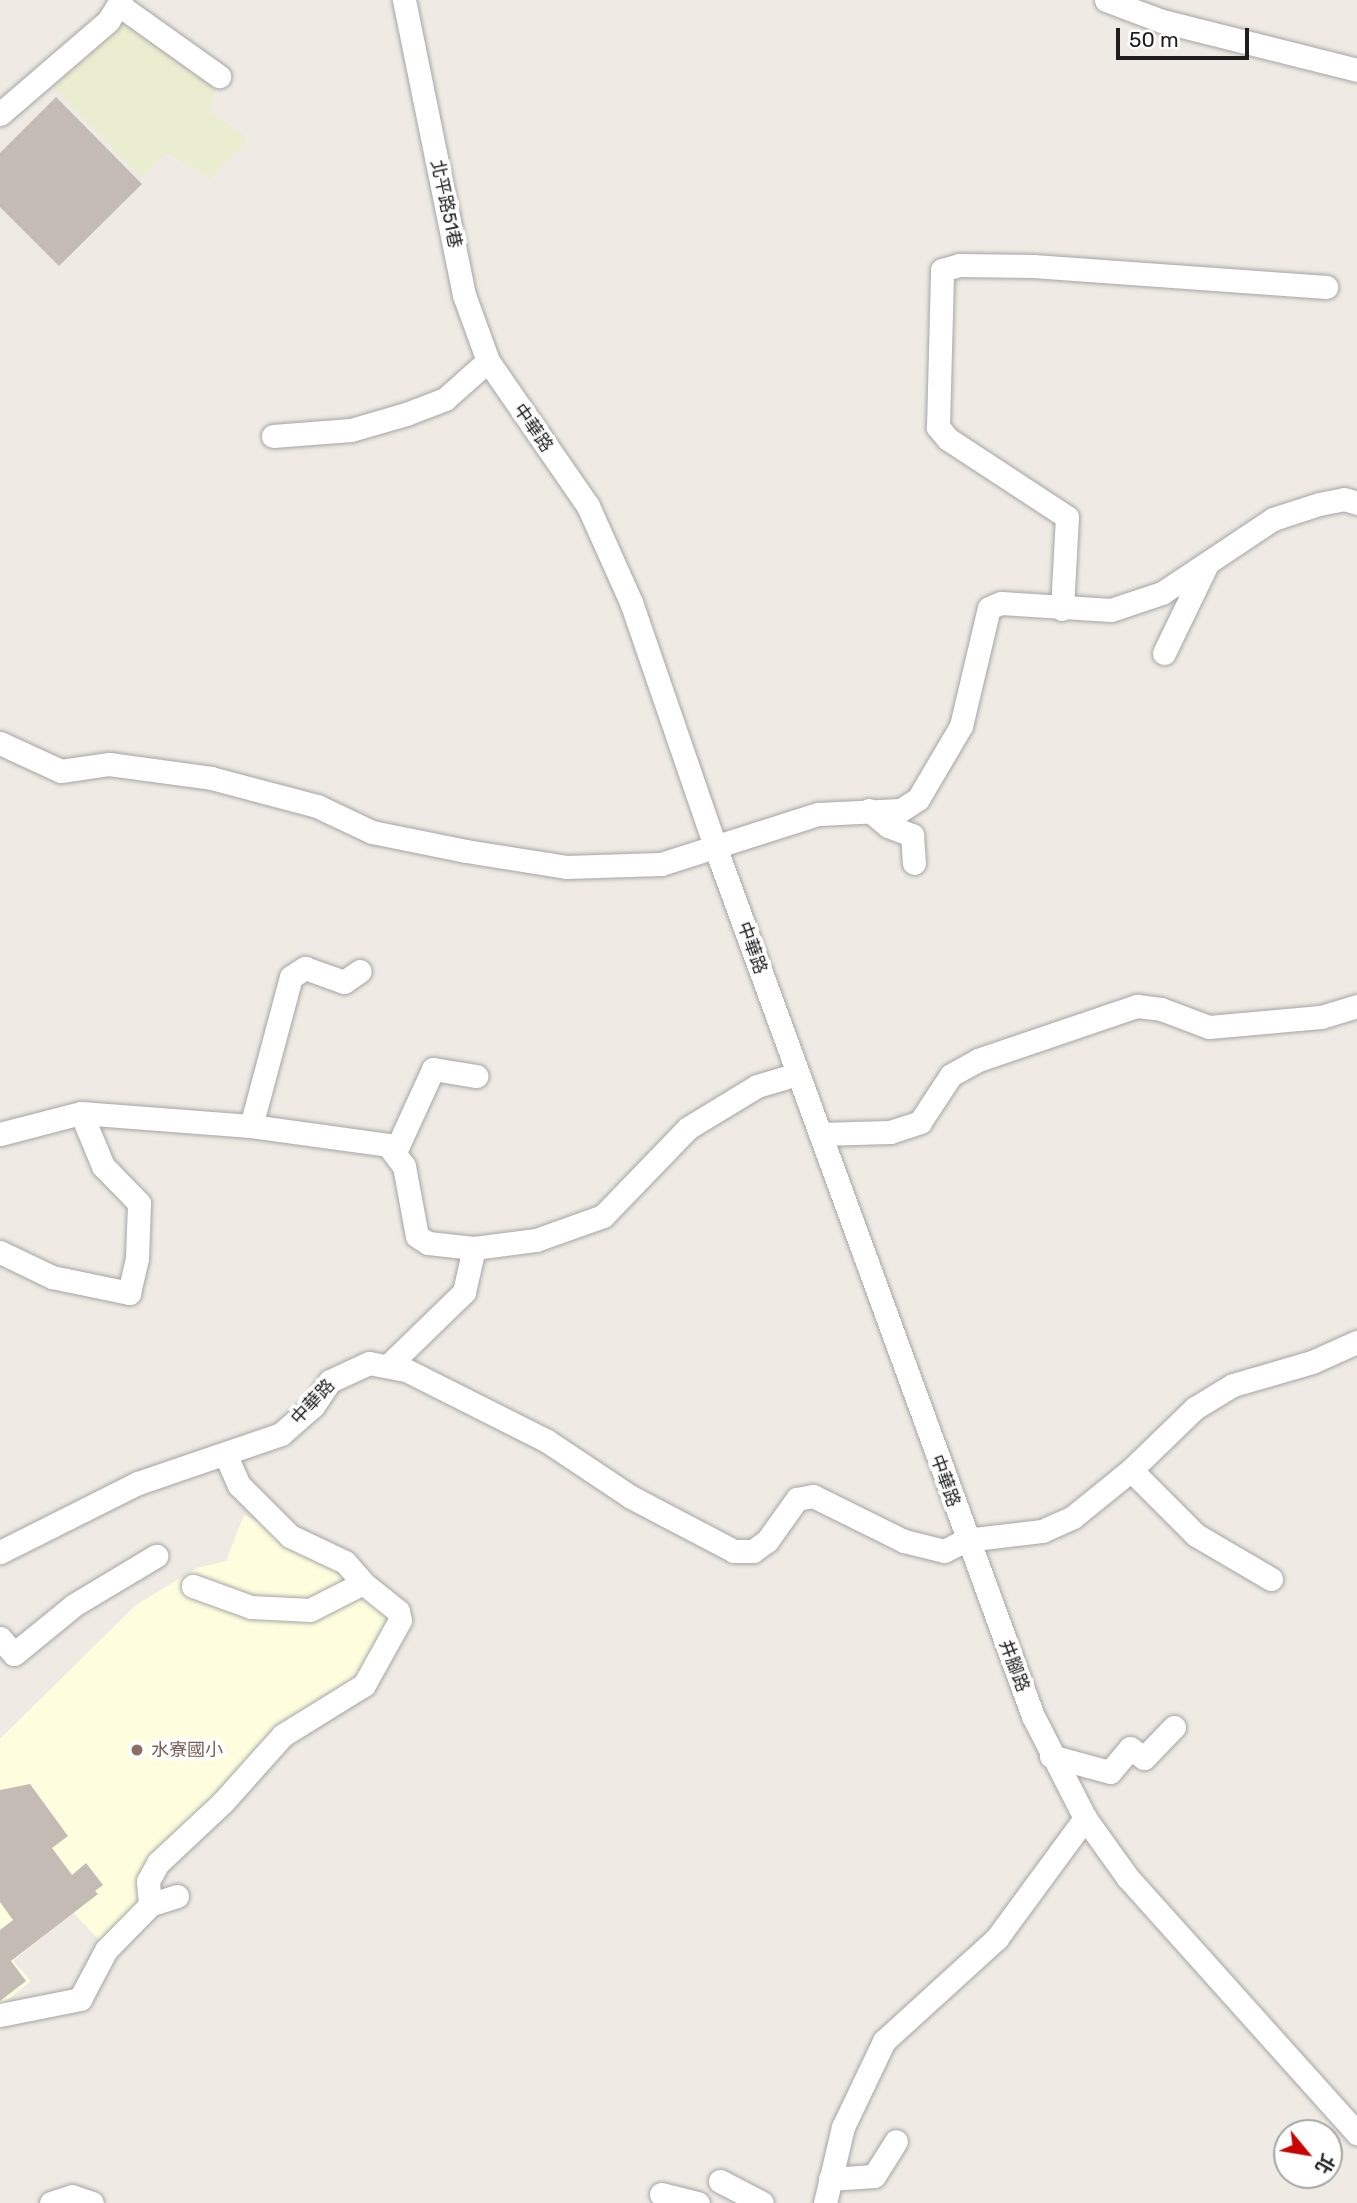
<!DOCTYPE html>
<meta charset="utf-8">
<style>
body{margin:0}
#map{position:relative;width:1357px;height:2203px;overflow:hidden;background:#efebe4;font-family:Rubik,"Noto Sans TC",sans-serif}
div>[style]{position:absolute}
.education>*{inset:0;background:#fefede}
.farmland>*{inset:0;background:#ebedd0}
.building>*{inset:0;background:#c3bbb4}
.roads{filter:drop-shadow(0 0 2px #a5a5a5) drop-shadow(0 0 2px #a5a5a5)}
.minor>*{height:23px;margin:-11.5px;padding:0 11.5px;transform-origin:11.5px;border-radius:11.5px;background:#fff}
.dots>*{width:19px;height:19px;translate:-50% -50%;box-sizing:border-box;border:4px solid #fff;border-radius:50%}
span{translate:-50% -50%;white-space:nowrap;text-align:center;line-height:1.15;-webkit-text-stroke:7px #fff;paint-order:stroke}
.street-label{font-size:18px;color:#1e1e1e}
.education-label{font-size:18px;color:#785e54}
.left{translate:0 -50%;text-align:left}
.north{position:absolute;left:1273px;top:2119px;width:70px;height:70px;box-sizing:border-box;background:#fff;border:2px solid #a5a5a5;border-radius:50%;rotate:120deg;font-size:19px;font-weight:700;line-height:28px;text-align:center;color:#1e1e1e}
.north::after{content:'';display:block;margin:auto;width:24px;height:32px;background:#c80404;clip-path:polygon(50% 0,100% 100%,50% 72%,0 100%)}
.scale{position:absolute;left:1116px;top:28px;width:133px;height:32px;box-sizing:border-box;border:4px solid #1e1e1e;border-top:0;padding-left:9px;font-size:21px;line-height:24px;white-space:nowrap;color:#1e1e1e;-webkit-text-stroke:5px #fff;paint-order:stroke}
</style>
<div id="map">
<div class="education">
<i style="clip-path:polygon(244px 1515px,373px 1575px,413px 1624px,370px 1697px,349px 1702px,261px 1761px,226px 1816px,162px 1866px,158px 1890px,102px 1943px,73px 1912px,13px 1961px,31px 1981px,0 2006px,0 1739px,136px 1605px,197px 1568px,226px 1561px)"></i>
</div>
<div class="farmland">
<i style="clip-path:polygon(130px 17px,216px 83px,209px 111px,249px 139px,211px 179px,167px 153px,141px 178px,53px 87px)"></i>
</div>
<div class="building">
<i style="clip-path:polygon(56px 97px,142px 184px,59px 266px,0 207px,0 153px)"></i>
<i style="clip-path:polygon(30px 1784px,68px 1836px,52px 1848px,72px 1875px,86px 1863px,103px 1885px,95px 1891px,98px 1894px,11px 1961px,26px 1981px,0 2001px,0 1930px,13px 1920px,0 1902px,0 1790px)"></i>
</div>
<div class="roads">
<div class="minor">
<i style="left:404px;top:0;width:301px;rotate:78.5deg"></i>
<i style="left:464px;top:295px;width:70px;rotate:70deg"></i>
<i style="left:488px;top:361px;width:176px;rotate:55.4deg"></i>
<i style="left:588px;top:506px;width:105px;rotate:65.9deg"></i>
<i style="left:631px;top:602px;width:261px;rotate:71deg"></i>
<i style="left:716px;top:849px;width:923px;rotate:69.92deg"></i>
<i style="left:1033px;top:1716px;width:114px;rotate:63deg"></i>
<i style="left:1085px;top:1818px;width:74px;rotate:54.4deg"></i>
<i style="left:1128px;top:1878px;width:343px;rotate:48.1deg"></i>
<i style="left:1106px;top:0;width:60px;rotate:20.6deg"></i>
<i style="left:1162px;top:21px;width:201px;rotate:14.1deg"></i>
<i style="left:119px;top:5px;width:123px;rotate:35.4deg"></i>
<i style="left:0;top:114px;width:143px;rotate:-40.7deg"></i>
<i style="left:108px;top:21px;width:25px;rotate:-58deg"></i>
<i style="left:273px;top:436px;width:78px;rotate:-4.4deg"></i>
<i style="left:351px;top:430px;width:57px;rotate:-16.2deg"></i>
<i style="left:406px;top:414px;width:42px;rotate:-21deg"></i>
<i style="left:445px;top:399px;width:57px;rotate:-41.5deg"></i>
<i style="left:1062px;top:609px;width:92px;rotate:-86.9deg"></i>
<i style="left:1067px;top:517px;width:142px;rotate:-146.8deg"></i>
<i style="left:948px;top:439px;width:16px;rotate:-130deg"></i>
<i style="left:938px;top:427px;width:157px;rotate:-88.5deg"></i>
<i style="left:942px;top:270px;width:18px;rotate:-16deg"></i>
<i style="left:959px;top:265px;width:74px;rotate:0.8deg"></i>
<i style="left:1033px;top:266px;width:294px;rotate:4.1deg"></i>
<i style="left:1164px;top:653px;width:99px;rotate:-64.2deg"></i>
<i style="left:0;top:743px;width:67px;rotate:24.7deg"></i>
<i style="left:61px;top:771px;width:49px;rotate:-8.3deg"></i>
<i style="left:109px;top:764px;width:103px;rotate:7.8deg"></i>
<i style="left:211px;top:778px;width:110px;rotate:14.8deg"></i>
<i style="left:317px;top:806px;width:61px;rotate:25.3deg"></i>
<i style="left:372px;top:832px;width:96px;rotate:11.4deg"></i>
<i style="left:466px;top:851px;width:101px;rotate:9.1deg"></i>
<i style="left:566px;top:867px;width:95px;rotate:-1.8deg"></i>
<i style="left:661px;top:864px;width:165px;rotate:-17.7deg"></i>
<i style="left:818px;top:814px;width:83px;rotate:-2.8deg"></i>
<i style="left:901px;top:810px;width:20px;rotate:-33deg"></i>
<i style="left:918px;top:799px;width:85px;rotate:-59.5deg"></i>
<i style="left:961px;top:726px;width:121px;rotate:-76.7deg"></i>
<i style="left:989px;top:608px;width:13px;rotate:-23deg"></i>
<i style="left:1001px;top:603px;width:110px;rotate:3.6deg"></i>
<i style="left:1111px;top:610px;width:54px;rotate:-18.4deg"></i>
<i style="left:1162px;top:593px;width:133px;rotate:-33.7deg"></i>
<i style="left:1273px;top:519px;width:48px;rotate:-18.1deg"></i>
<i style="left:1319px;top:504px;width:25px;rotate:-11deg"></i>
<i style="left:1344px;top:499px;width:14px;rotate:17deg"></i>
<i style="left:869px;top:810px;width:25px;rotate:40deg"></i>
<i style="left:888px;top:826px;width:26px;rotate:21deg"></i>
<i style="left:912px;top:835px;width:28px;rotate:86deg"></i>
<i style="left:251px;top:1126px;width:154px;rotate:-75deg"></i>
<i style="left:291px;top:977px;width:17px;rotate:-33deg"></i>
<i style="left:305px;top:968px;width:41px;rotate:19.7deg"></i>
<i style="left:344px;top:982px;width:19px;rotate:-35deg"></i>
<i style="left:0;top:1134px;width:84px;rotate:-14.5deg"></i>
<i style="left:81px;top:1113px;width:170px;rotate:4.4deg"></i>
<i style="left:251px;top:1126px;width:138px;rotate:7.9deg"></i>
<i style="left:388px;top:1145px;width:26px;rotate:53deg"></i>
<i style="left:404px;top:1166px;width:71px;rotate:79.5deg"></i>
<i style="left:417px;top:1236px;width:13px;rotate:32deg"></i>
<i style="left:428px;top:1243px;width:46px;rotate:6.2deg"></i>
<i style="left:474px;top:1248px;width:63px;rotate:-7.4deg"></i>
<i style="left:536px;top:1240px;width:71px;rotate:-19.7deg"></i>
<i style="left:603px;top:1216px;width:122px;rotate:-46deg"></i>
<i style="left:688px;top:1128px;width:81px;rotate:-31.3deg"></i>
<i style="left:757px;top:1086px;width:42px;rotate:-16.7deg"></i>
<i style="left:820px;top:1134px;width:70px;rotate:-1.6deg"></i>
<i style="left:890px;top:1132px;width:32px;rotate:-18deg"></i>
<i style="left:920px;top:1122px;width:56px;rotate:-56.6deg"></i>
<i style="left:951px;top:1075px;width:31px;rotate:-29deg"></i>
<i style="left:978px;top:1060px;width:168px;rotate:-18.8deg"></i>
<i style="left:1137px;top:1006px;width:24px;rotate:7deg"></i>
<i style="left:1161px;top:1009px;width:51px;rotate:20.6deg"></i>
<i style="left:1209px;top:1027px;width:112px;rotate:-5.1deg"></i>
<i style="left:1321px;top:1017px;width:38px;rotate:-17deg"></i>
<i style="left:396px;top:1150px;width:89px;rotate:-65.4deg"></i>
<i style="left:433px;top:1069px;width:44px;rotate:9.2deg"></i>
<i style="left:0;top:1252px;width:58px;rotate:25.7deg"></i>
<i style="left:52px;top:1277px;width:79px;rotate:11.7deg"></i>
<i style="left:129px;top:1293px;width:36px;rotate:-77deg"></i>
<i style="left:137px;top:1258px;width:55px;rotate:-87.9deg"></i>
<i style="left:139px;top:1203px;width:52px;rotate:-134.2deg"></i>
<i style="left:103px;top:1166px;width:57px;rotate:-112.5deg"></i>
<i style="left:389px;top:1365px;width:105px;rotate:-44.2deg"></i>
<i style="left:464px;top:1292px;width:45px;rotate:-77.2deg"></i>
<i style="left:226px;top:1456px;width:32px;rotate:66deg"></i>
<i style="left:239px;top:1485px;width:72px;rotate:45deg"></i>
<i style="left:290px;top:1536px;width:61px;rotate:25.3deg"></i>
<i style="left:345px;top:1562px;width:28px;rotate:49deg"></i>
<i style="left:1131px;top:1470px;width:92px;rotate:45deg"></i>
<i style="left:1196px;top:1535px;width:87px;rotate:30.4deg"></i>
<i style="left:0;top:1552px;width:154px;rotate:-26.6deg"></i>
<i style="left:138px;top:1483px;width:151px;rotate:-18.9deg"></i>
<i style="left:281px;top:1434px;width:43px;rotate:-41.2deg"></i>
<i style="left:313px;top:1406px;width:30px;rotate:-56deg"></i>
<i style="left:330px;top:1381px;width:43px;rotate:-24.8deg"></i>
<i style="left:369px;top:1363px;width:38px;rotate:11deg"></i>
<i style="left:406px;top:1370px;width:158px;rotate:26.7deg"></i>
<i style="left:547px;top:1441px;width:101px;rotate:33.7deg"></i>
<i style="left:631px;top:1497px;width:116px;rotate:27.7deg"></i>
<i style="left:734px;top:1551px;width:19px"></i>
<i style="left:753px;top:1551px;width:17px;rotate:-36deg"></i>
<i style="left:767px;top:1541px;width:52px;rotate:-54.5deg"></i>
<i style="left:797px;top:1499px;width:16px;rotate:-11deg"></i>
<i style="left:813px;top:1496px;width:102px;rotate:26.3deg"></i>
<i style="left:904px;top:1541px;width:41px;rotate:14deg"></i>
<i style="left:944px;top:1551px;width:25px;rotate:-27deg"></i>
<i style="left:966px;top:1540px;width:77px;rotate:-6.8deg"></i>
<i style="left:1042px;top:1531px;width:34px;rotate:-24deg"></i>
<i style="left:1073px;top:1517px;width:75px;rotate:-39deg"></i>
<i style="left:1131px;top:1470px;width:89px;rotate:-44.1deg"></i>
<i style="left:1195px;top:1408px;width:44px;rotate:-31.2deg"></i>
<i style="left:1233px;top:1385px;width:82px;rotate:-16.2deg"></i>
<i style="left:1312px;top:1362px;width:49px;rotate:-24deg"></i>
<i style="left:0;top:1638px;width:21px;rotate:49deg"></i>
<i style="left:14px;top:1654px;width:77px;rotate:-39.2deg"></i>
<i style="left:74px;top:1605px;width:96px;rotate:-30.9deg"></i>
<i style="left:1051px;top:1756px;width:61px;rotate:15.2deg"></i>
<i style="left:1110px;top:1772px;width:31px;rotate:-50deg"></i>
<i style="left:1130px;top:1748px;width:17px;rotate:36deg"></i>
<i style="left:1144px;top:1758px;width:43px;rotate:-45.9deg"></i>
<i style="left:177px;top:1896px;width:28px;rotate:162deg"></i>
<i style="left:150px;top:1905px;width:24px;rotate:-95deg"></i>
<i style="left:148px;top:1881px;width:21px;rotate:-61deg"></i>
<i style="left:158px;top:1863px;width:89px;rotate:-43.2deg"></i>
<i style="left:223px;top:1802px;width:90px;rotate:-48.2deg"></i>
<i style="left:283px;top:1735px;width:95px;rotate:-31.7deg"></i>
<i style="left:364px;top:1685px;width:74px;rotate:-61deg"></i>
<i style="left:400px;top:1620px;width:9px;rotate:-103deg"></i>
<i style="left:398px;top:1611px;width:45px;rotate:-141.3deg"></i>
<i style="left:363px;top:1583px;width:59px;rotate:153deg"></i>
<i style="left:310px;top:1610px;width:59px;rotate:-177.1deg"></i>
<i style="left:251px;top:1607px;width:62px;rotate:-160.1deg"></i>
<i style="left:0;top:2015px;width:82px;rotate:-11.3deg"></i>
<i style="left:80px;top:1999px;width:55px;rotate:-62deg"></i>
<i style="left:106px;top:1950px;width:63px;rotate:-45.6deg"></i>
<i style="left:830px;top:2179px;width:44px;rotate:-3.9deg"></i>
<i style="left:874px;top:2176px;width:41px;rotate:-57.8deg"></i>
<i style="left:720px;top:2181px;width:47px;rotate:27.6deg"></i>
<i style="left:661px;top:2194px;width:38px;rotate:14deg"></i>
<i style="left:51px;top:2203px;width:22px;rotate:-18deg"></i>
<i style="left:72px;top:2196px;width:21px;rotate:19deg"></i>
<i style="left:825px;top:2203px;width:78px;rotate:-76.7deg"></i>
<i style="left:843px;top:2127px;width:95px;rotate:-64.5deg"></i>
<i style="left:884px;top:2041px;width:153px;rotate:-42.3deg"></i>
<i style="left:997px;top:1938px;width:149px;rotate:-53.7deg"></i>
</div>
</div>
<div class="dots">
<i style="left:137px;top:1750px;background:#8d6e63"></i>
</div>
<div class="street-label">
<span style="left:446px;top:204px;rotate:78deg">北平路51巷</span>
<span style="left:533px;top:428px;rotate:55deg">中華路</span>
<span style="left:752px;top:948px;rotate:70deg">中華路</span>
<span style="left:313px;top:1402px;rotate:-47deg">中華路</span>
<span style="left:945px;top:1481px;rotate:70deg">中華路</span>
<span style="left:1014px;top:1666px;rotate:69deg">井腳路</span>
</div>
<div class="education-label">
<span class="left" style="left:151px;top:1750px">水寮國小</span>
</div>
<div class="north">北</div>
<div class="scale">50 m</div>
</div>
